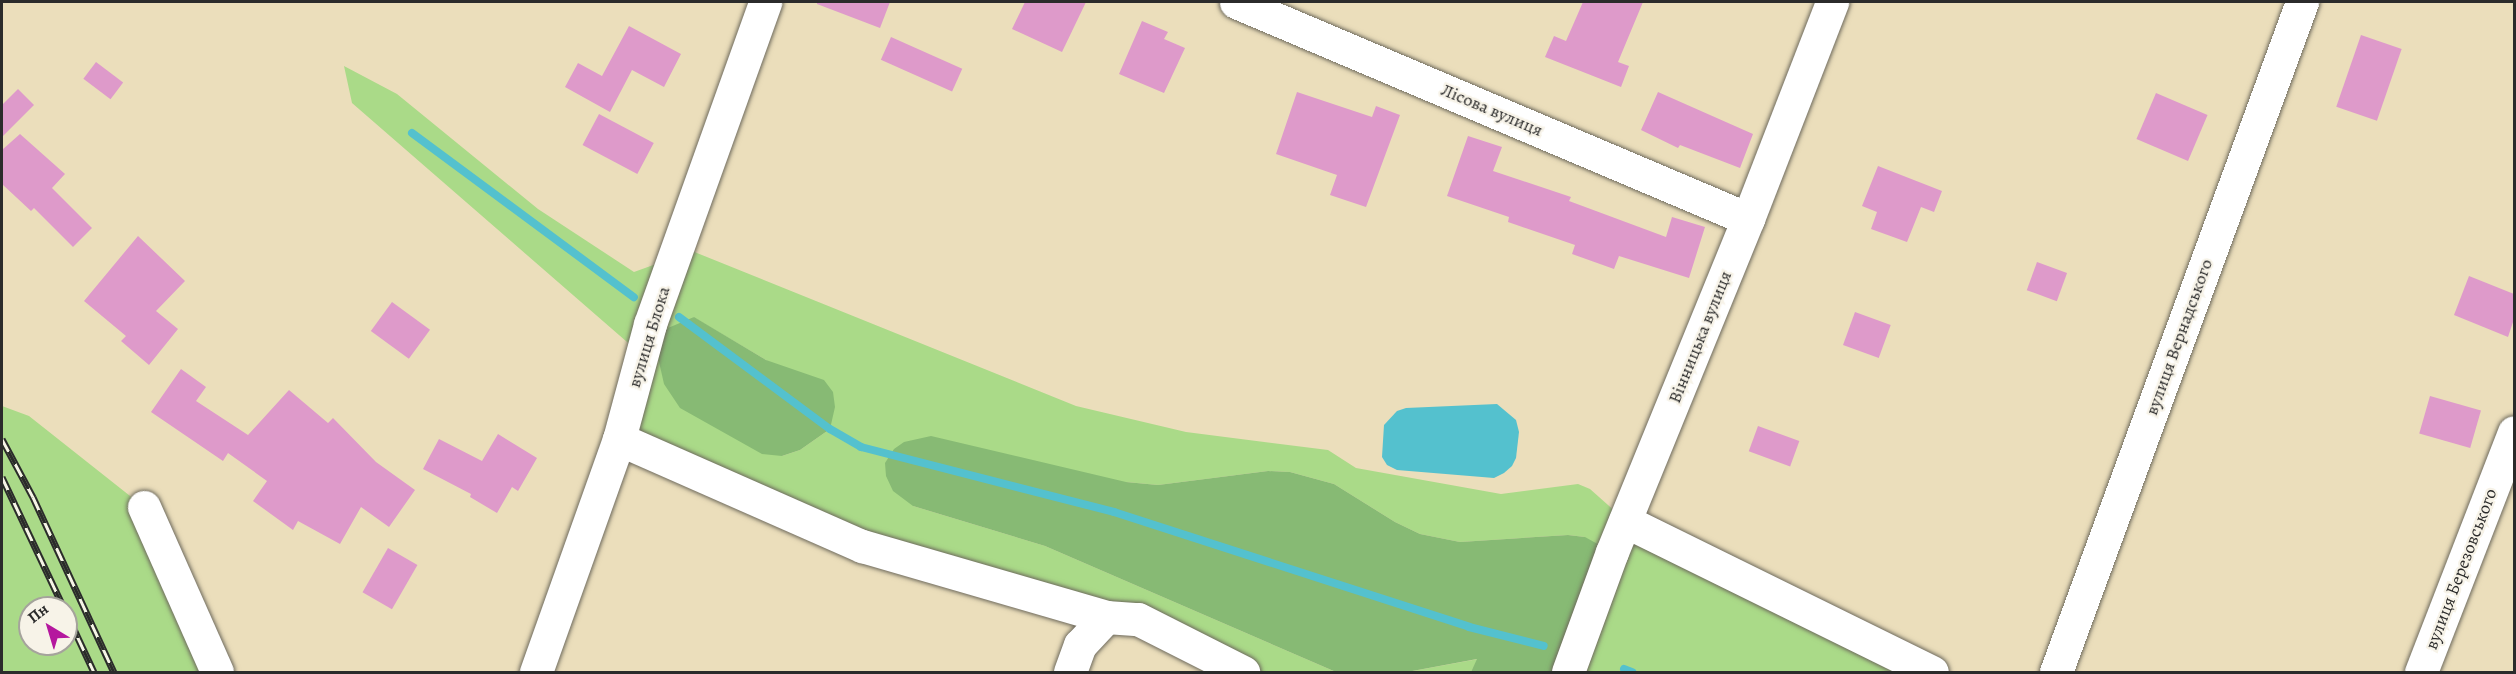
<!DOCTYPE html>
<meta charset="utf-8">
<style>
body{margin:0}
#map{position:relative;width:2516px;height:674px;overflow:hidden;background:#ebdebb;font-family:Alegreya,serif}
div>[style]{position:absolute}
.green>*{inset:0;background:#aada88}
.forest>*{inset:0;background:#87ba74}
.water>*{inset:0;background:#54c1ce}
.stream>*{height:8px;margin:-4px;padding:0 4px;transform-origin:4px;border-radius:4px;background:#54c1ce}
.building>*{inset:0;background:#de9aca;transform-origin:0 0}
.roads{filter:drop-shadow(0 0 2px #6e6a5d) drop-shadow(0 0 2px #6e6a5d)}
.minor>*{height:33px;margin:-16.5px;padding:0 16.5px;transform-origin:16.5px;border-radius:16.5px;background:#fff}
.rail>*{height:7px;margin-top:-3.5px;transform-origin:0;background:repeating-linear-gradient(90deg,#f7f3e8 0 14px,#2b2b2b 0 28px);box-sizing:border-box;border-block:2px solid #2b2b2b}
span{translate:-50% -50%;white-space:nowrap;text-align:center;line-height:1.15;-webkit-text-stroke:4.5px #f7f3e8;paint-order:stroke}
.street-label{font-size:18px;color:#2b2b2b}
.frame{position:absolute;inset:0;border:3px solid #2b2b2b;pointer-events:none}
.north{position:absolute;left:18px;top:596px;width:60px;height:60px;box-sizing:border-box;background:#f7f3e8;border:2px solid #a5a39c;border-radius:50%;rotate:322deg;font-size:16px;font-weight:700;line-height:24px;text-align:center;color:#2b2b2b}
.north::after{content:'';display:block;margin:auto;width:21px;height:27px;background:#b5179e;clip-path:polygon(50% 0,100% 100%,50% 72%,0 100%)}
</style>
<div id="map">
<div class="green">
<i style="clip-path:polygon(evenodd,344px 66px,397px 94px,538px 209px,634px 272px,692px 251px,1076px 406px,1186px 432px,1328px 450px,1356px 468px,1501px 494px,1578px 484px,1590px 489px,1626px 521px,1932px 672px,1568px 672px,1585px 537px,1568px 535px,1460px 542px,1420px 534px,1395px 522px,1334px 484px,1290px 472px,1268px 471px,1158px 485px,1126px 482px,913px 506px,1045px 546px,1336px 672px,1347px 672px,1243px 672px,1138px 619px,862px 546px,619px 439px,642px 355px,352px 103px,344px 66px,693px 317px,766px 360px,830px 429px,800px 450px,782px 456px,693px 317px)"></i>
<i style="clip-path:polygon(evenodd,2px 406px,29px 416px,144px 507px,217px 672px,2px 672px,2px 406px,30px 608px,66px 608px,66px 644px,30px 644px,30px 608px)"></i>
<i style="clip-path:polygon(1478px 659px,1471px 672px,1407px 672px)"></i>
</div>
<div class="forest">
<i style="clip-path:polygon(694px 317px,766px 360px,824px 380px,833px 392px,835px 407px,830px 429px,800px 450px,782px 456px,762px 454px,680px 408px,664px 384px,657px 353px,659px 340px,668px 328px)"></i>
<i style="clip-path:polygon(931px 436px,1126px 482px,1158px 485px,1268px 471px,1290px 472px,1334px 484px,1395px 522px,1420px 534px,1460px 542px,1568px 535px,1585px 537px,1612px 552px,1568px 672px,1471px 672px,1477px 659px,1407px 672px,1336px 672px,1045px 546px,913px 506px,893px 491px,886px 476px,885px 463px,894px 449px,904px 442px)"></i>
</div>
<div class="water">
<i style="clip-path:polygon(1497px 404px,1516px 420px,1519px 432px,1516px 458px,1512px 466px,1504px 473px,1494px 478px,1397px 470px,1387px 465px,1382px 457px,1384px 425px,1397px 411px,1406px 408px)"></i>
</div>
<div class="stream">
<i style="left:412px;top:133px;width:276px;rotate:36.5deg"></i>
<i style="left:679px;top:317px;width:188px;rotate:36.6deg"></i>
<i style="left:830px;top:429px;width:36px;rotate:30deg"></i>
<i style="left:861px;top:447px;width:261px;rotate:14.4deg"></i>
<i style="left:1114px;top:512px;width:373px;rotate:17.9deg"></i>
<i style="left:1469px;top:627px;width:77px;rotate:14.2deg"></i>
<i style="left:1624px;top:669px;width:9px;rotate:21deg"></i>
</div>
<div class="building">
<i style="clip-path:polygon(817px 2px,890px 2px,880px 28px,817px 4px)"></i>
<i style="clip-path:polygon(1025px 2px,1086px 2px,1062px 52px,1012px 29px)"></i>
<i style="clip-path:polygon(1583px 2px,1643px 2px,1618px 62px,1629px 66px,1621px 87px,1545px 57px,1554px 36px,1566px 41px)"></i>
<i style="clip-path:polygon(1142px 21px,1168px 32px,1164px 39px,1185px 48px,1164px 93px,1119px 74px)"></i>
<i style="clip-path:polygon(629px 26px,681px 54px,664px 87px,632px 70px,610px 112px,565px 87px,578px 63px,602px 76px)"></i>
<i style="left:2361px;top:35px;width:43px;height:76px;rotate:19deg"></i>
<i style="left:891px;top:37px;width:78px;height:25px;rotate:24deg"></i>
<i style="left:96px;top:62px;width:34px;height:21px;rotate:37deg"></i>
<i style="clip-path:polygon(18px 89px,34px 105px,2px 137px,2px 105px)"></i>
<i style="clip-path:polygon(1297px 92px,1372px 117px,1376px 106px,1400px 115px,1366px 207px,1330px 195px,1337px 175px,1276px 154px)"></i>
<i style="clip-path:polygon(1658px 92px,1753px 134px,1740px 168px,1680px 145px,1678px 148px,1641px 130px)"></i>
<i style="left:2156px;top:93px;width:56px;height:50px;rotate:23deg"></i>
<i style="left:599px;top:114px;width:62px;height:35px;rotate:28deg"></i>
<i style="clip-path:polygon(20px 134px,65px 174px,52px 188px,92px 228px,73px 247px,34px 208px,31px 211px,2px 184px,2px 150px)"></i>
<i style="clip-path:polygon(1468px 136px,1502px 147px,1493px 171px,1571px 197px,1569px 201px,1666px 237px,1672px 217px,1705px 227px,1689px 278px,1619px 256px,1614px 269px,1572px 254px,1575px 245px,1508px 222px,1509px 217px,1447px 196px)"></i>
<i style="clip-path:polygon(1878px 166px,1942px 191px,1934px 212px,1921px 207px,1907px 242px,1871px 229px,1877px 212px,1862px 206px)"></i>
<i style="clip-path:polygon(138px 236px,185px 281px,156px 311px,178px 329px,149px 365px,121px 341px,126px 336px,84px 301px)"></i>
<i style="left:2037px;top:262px;width:32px;height:30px;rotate:20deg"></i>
<i style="clip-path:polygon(2469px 276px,2514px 294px,2514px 319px,2508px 337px,2454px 315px)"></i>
<i style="left:392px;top:302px;width:47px;height:36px;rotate:36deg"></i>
<i style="left:1855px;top:312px;width:38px;height:35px;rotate:20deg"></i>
<i style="clip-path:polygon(181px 369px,206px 387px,196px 401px,248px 435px,289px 390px,328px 423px,333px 418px,376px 462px,415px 490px,389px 527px,361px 507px,340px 544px,298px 521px,293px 530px,253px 501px,267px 481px,228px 453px,223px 461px,151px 412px)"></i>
<i style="left:2430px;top:396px;width:53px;height:39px;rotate:16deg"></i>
<i style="left:1758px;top:426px;width:44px;height:27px;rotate:20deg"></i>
<i style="clip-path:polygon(498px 434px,537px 458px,518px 491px,512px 487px,497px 513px,470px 497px,471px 494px,423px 469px,439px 439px,482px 461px)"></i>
<i style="left:388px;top:548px;width:34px;height:51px;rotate:30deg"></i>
</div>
<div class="roads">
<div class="minor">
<i style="left:1236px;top:2px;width:556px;rotate:22.97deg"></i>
<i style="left:619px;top:439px;width:266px;rotate:23.8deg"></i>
<i style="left:862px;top:546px;width:254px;rotate:16.2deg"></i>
<i style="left:144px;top:507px;width:180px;rotate:66.1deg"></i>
<i style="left:1625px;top:521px;width:342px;rotate:26.2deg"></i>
<i style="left:536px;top:672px;width:247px;rotate:-70.4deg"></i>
<i style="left:619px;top:439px;width:119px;rotate:-74.9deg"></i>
<i style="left:650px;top:324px;width:342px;rotate:-70.3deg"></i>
<i style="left:1070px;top:672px;width:29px;rotate:-70deg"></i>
<i style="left:1080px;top:645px;width:38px;rotate:-47deg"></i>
<i style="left:1106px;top:617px;width:32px;rotate:4deg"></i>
<i style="left:1138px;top:619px;width:118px;rotate:26.8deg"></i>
<i style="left:1568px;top:672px;width:128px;rotate:-69.9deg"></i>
<i style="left:1612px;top:552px;width:360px;rotate:-67.8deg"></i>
<i style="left:1748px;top:219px;width:233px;rotate:-68.8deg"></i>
<i style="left:2056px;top:672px;width:714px;rotate:-69.84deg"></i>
<i style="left:2421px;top:672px;width:257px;rotate:-68.8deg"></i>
</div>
</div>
<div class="rail">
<i style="left:2px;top:439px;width:66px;rotate:61.9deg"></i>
<i style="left:33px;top:497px;width:193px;rotate:65.2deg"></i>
<i style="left:2px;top:477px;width:145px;rotate:64.7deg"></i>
<i style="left:66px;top:612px;width:66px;rotate:65deg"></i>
</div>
<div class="street-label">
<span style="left:1492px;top:110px;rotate:23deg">Лісова вулиця</span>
<span style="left:649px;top:337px;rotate:-73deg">вулиця Блока</span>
<span style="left:1700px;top:337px;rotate:-68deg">Вінницька вулиця</span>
<span style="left:2179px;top:337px;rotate:-70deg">вулиця Вернадського</span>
<span style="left:2461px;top:569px;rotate:-69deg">вулиця Березовського</span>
</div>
<div class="frame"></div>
<div class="north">Пн</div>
</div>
